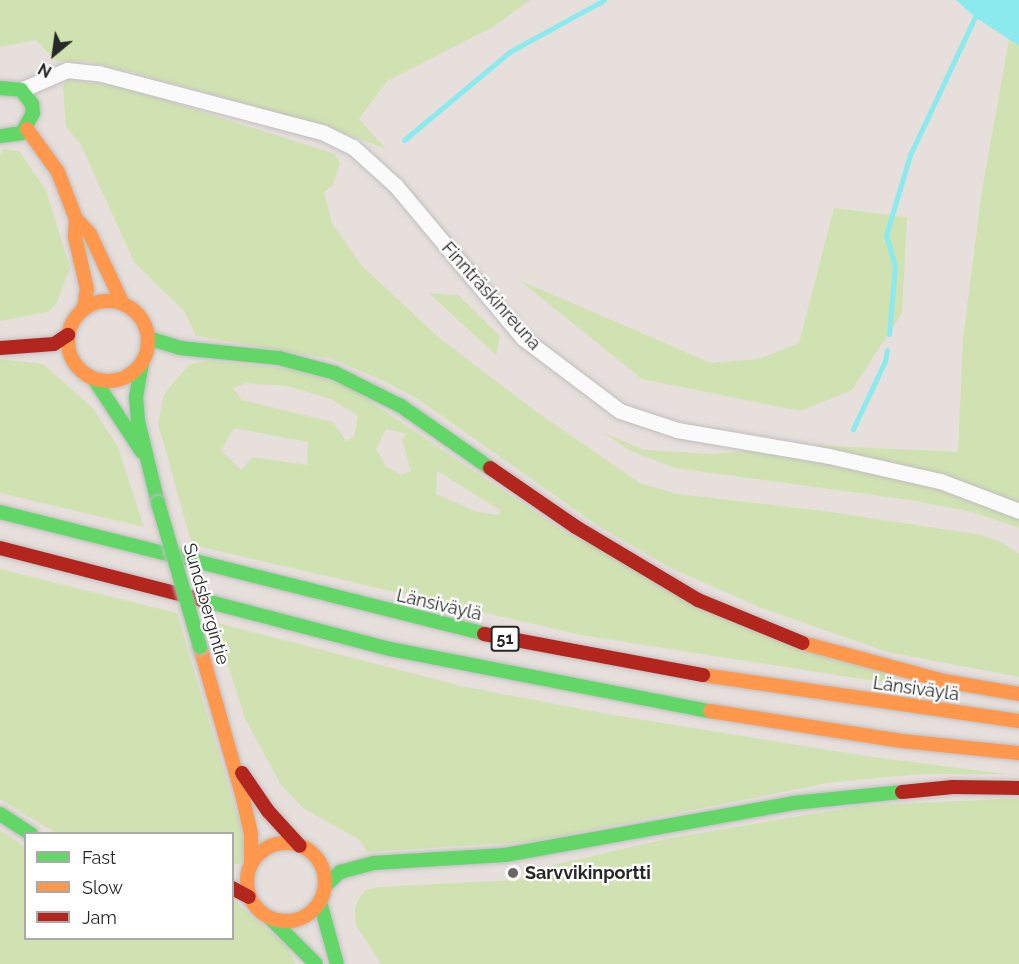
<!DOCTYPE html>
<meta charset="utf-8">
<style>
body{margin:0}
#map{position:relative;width:1019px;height:964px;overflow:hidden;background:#e6dfdc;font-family:Raleway,sans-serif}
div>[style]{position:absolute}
.green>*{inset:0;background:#d1e2b2}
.water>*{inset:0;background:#8aeaed}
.stream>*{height:5px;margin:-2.5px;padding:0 2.5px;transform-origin:2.5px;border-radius:2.5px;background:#8aeaed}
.roads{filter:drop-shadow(0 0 2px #bfbebe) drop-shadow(0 0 2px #bfbebe)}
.street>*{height:15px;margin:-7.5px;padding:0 7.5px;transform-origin:7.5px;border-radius:7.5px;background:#fbfafa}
.fast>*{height:14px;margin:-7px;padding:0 7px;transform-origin:7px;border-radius:7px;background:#63d668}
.slow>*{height:14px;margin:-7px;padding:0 7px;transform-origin:7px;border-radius:7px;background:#ff974d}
.slow>.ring{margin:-7px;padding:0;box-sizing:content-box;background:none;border:14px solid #ff974d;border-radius:50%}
.jam>*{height:14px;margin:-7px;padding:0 7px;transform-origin:7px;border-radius:7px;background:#b3261e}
.bridges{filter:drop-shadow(0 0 2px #bfbebe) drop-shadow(0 0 2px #bfbebe)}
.fast-bridge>*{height:14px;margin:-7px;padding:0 7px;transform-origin:7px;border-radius:7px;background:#63d668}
.dots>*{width:16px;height:16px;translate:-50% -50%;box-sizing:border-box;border:3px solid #fff;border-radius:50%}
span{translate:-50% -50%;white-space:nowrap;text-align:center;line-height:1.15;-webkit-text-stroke:4.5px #fff;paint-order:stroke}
.shield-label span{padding:2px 4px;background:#fff;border:2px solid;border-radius:4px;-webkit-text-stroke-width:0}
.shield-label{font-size:16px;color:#272727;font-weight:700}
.street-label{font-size:18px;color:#272727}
.poi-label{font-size:18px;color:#272727;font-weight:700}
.left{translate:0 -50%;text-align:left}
.legend{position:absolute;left:24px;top:832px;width:210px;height:108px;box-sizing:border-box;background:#fff;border:2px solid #a9a9a9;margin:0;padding:8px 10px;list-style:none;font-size:18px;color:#272727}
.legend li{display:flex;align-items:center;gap:12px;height:30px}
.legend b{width:30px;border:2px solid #a9a9a9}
.north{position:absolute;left:24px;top:24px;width:60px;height:60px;-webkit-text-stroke:4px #fff;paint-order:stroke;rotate:209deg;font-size:16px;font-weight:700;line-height:24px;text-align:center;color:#272727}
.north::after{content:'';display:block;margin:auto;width:21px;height:27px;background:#272727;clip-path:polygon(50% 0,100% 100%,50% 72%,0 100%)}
</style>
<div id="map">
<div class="green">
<i style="clip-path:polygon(0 0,530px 0,493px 27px,387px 81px,359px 119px,386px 149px,329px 127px,128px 71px,86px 61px,56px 61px,36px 40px,0 47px)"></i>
<i style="clip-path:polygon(1009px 40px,1019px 46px,1019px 528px,973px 512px,910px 500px,675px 468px,631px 451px,602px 432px,644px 450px,714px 454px,808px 445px,958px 452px,963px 339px,982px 190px)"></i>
<i style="clip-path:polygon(68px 80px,121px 86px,335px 154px,340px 163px,333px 185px,324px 192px,332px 223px,362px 266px,437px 336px,538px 413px,640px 483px,677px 494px,824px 511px,981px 535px,1001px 542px,1019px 554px,1019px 677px,888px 652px,759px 607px,671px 568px,600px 527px,418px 399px,386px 382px,332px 359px,196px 336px,184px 311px,134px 262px,81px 145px,66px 127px,63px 86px)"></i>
<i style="clip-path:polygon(4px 149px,19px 151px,46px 190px,70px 268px,56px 304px,48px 312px,0 321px,0 154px)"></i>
<i style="clip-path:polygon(834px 208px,907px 217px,902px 313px,852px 390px,800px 411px,642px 379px,519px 280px,711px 363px,759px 359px,799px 343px)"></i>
<i style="clip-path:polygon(429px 293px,458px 295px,500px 336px,496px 355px)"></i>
<i style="clip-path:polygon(0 359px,43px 364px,93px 408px,118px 447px,144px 527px,0 493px)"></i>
<i style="clip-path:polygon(evenodd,209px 361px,290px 369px,347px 386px,568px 534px,902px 681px,900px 685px,581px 635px,192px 545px,158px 423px,164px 395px,178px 377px,190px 364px,209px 361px,245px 383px,287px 386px,331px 399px,358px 416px,354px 437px,346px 441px,333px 422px,242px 400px,233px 388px,245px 383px,209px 361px,234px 428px,308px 442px,307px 465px,253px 457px,241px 470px,221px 450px,234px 428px,209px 361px,386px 429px,407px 434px,402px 440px,411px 471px,401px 475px,386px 466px,376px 449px,386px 429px,209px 361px,437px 471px,500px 510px,499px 515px,477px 512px,436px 494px,437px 471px)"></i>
<i style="clip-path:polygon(0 569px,177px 613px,245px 842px,242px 863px,233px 865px,232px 834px,56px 833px,0 799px)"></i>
<i style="clip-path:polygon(214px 622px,461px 686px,607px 714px,872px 757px,1006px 774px,922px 774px,833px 782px,535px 841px,367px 852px,360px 840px,303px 808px,281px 785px,245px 718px)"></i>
<i style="clip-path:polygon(1019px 798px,1019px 964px,381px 964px,356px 925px,355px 909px,359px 898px,366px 890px,379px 887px,517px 880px,541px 868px,666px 839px,859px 806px)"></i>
<i style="clip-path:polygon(0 830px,25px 847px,26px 938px,232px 938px,233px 900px,286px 946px,296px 964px,0 964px)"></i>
</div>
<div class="water">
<i style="clip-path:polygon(956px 0,1019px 0,1019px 46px,975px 17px)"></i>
</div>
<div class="stream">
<i style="left:404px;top:140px;width:139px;rotate:-39.8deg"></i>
<i style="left:511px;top:51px;width:106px;rotate:-28.7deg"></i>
<i style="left:889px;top:334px;width:68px;rotate:-85deg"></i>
<i style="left:895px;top:266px;width:32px;rotate:-106deg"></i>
<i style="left:886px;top:235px;width:84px;rotate:-73.3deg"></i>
<i style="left:910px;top:155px;width:153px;rotate:-64.8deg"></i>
<i style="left:853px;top:429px;width:75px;rotate:-64.8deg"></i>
<i style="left:885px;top:361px;width:11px;rotate:-80deg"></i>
</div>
<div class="roads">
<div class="street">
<i style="left:21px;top:90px;width:50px;rotate:-23.5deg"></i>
<i style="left:67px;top:70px;width:31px;rotate:6deg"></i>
<i style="left:98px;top:73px;width:232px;rotate:14.8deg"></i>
<i style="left:322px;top:132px;width:34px;rotate:26deg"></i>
<i style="left:353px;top:147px;width:58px;rotate:42.2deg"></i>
<i style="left:396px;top:186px;width:198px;rotate:50.1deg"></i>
<i style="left:523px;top:338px;width:121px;rotate:37deg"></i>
<i style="left:620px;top:411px;width:60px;rotate:18.4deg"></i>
<i style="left:677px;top:430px;width:154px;rotate:9.7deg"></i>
<i style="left:829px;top:456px;width:114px;rotate:12.7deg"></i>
<i style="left:940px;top:481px;width:85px;rotate:20.8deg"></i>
</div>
<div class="fast">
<i style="left:0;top:88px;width:21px;rotate:5deg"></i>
<i style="left:21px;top:90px;width:18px;rotate:52deg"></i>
<i style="left:32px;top:104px;width:9px;rotate:84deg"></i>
<i style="left:33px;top:113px;width:23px;rotate:119deg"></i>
<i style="left:22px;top:133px;width:22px;rotate:172deg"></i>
<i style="left:148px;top:338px;width:34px;rotate:17deg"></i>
<i style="left:180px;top:348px;width:100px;rotate:5.8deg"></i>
<i style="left:279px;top:358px;width:58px;rotate:15deg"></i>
<i style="left:335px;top:373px;width:74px;rotate:26.6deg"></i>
<i style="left:401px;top:406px;width:108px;rotate:34.9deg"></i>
<i style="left:142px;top:363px;width:35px;rotate:100deg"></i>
<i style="left:136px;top:397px;width:24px;rotate:85deg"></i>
<i style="left:138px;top:421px;width:84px;rotate:76.3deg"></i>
<i style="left:94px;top:379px;width:87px;rotate:56.7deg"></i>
<i style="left:0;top:512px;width:499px;rotate:14.1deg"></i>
<i style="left:202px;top:600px;width:194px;rotate:14.6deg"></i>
<i style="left:390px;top:649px;width:326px;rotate:11deg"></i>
<i style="left:0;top:814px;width:37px;rotate:33deg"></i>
<i style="left:325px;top:886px;width:21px;rotate:-43deg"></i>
<i style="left:340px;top:872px;width:34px;rotate:-15deg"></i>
<i style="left:373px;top:863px;width:132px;rotate:-3.5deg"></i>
<i style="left:505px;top:855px;width:293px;rotate:-10.2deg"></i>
<i style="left:793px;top:803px;width:110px;rotate:-5.8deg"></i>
<i style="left:320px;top:902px;width:64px;rotate:74.7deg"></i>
<i style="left:270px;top:918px;width:65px;rotate:45deg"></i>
</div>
<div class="slow">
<i style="left:27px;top:129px;width:53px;rotate:54.2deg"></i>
<i style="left:58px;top:172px;width:50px;rotate:69deg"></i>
<i style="left:76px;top:219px;width:18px;rotate:93deg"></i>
<i style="left:75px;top:237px;width:53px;rotate:77deg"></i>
<i style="left:87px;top:289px;width:20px;rotate:99deg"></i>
<i style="left:76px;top:219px;width:21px;rotate:47deg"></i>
<i style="left:90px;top:234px;width:77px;rotate:64.8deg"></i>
<i class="ring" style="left:68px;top:301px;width:66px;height:66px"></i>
<i style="left:803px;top:643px;width:146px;rotate:15.1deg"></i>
<i style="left:944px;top:681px;width:76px;rotate:9.8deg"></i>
<i style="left:200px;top:647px;width:153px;rotate:74.1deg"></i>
<i style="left:242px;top:794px;width:41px;rotate:77.3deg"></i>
<i style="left:251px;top:834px;width:30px;rotate:90deg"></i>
<i style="left:703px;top:675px;width:319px;rotate:8.3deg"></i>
<i style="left:710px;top:711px;width:194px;rotate:8.9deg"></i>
<i style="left:902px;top:741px;width:118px;rotate:5.9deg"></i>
<i class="ring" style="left:247px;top:843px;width:64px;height:64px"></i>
</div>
<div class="jam">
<i style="left:0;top:348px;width:54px;rotate:-4.2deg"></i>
<i style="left:54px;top:344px;width:17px;rotate:-33deg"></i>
<i style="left:490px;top:468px;width:104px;rotate:34.5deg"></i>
<i style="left:576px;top:527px;width:142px;rotate:30.9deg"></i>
<i style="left:698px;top:600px;width:113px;rotate:22.3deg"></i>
<i style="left:0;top:548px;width:209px;rotate:14.4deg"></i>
<i style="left:484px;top:634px;width:223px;rotate:10.6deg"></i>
<i style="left:242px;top:773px;width:46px;rotate:55.6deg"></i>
<i style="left:268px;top:811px;width:47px;rotate:47.6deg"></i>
<i style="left:902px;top:792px;width:51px;rotate:-5.6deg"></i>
<i style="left:953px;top:787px;width:66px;rotate:0.9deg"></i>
<i style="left:232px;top:888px;width:19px;rotate:28deg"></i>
</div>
</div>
<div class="bridges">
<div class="fast-bridge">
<i style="left:158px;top:503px;width:150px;rotate:73.7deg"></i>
</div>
</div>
<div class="dots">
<i style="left:513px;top:873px;background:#6a6766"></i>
</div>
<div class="shield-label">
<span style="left:505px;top:639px">51</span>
</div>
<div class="street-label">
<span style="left:491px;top:296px;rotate:48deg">Finnträskinreuna</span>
<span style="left:206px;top:604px;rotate:74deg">Sundsbergintie</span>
<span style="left:439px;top:605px;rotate:13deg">Länsiväylä</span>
<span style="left:916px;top:689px;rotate:8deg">Länsiväylä</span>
</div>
<div class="poi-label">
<span class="left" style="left:525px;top:873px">Sarvvikinportti</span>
</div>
<ul class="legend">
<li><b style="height:8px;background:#63d668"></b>Fast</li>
<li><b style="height:8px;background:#ff974d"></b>Slow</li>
<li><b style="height:8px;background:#b3261e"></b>Jam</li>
</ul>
<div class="north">N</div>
</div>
